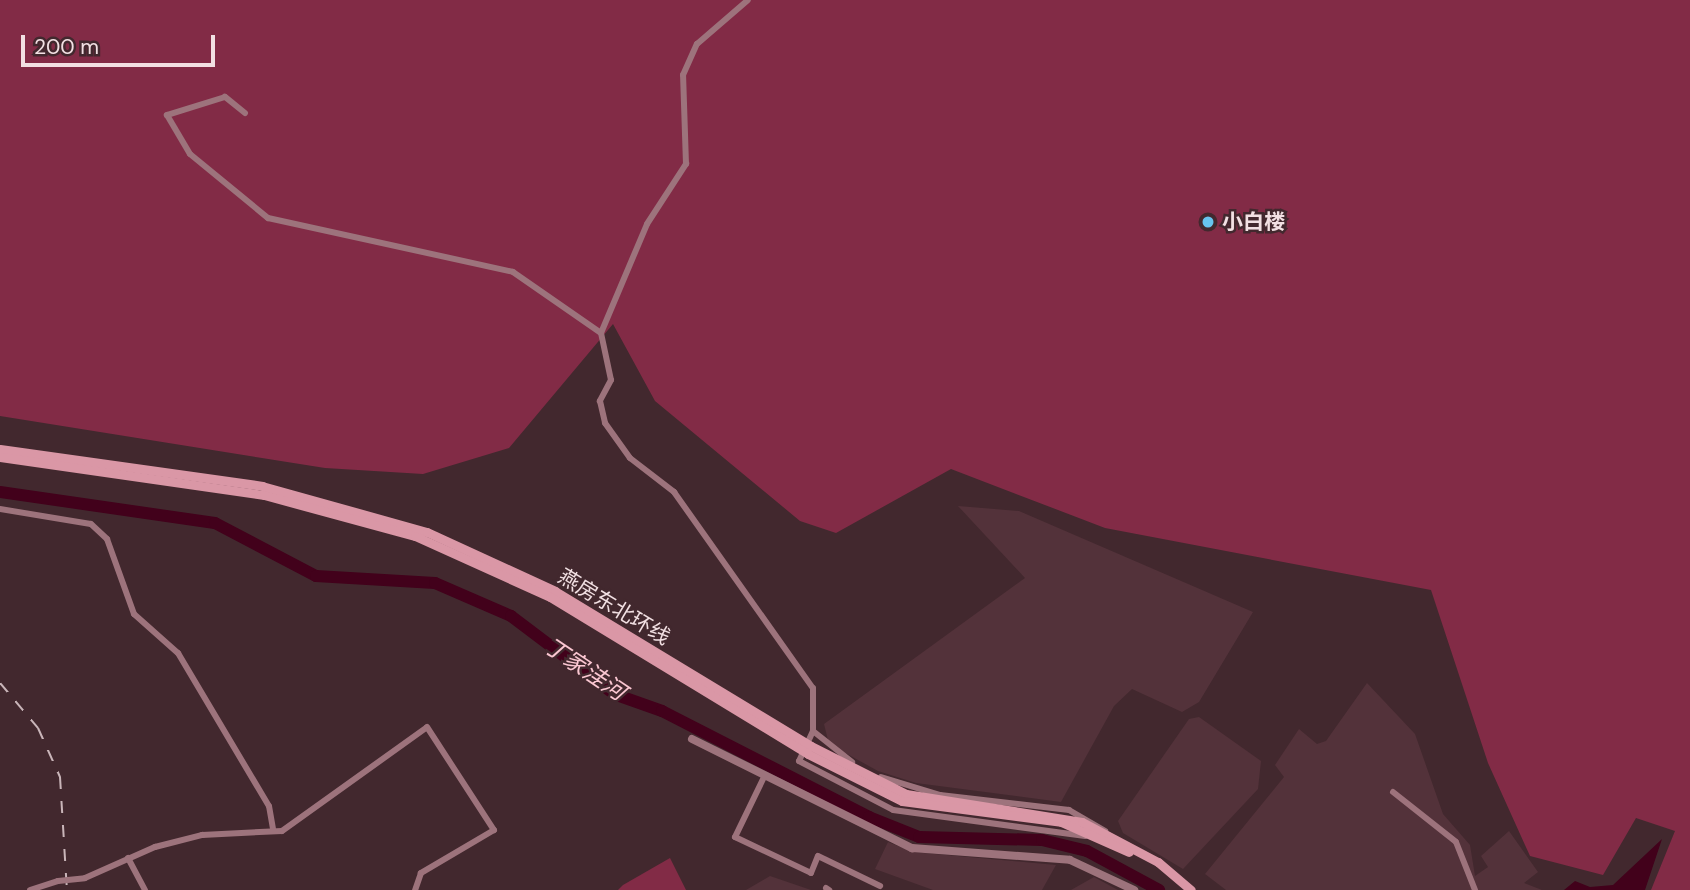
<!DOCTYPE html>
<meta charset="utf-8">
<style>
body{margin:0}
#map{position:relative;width:1690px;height:890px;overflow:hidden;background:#42282e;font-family:"DM Sans","Noto Sans SC",sans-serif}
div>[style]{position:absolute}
.built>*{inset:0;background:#53323a}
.green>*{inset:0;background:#822b46}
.water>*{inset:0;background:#42011b}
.river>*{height:12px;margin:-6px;padding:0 6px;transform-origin:6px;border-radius:6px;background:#42011b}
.minor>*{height:6px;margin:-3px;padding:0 3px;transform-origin:3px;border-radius:3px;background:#9d737c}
.tertiary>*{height:8px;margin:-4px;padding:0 4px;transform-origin:4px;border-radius:4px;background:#9d737c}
.secondary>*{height:9px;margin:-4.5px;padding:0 4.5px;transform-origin:4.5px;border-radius:4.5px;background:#da97a6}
.rail>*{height:2px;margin-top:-1px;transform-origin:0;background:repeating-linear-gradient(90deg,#c9b5b9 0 12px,transparent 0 24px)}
.minor-bridge>*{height:6px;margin:-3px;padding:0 3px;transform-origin:3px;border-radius:3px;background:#9d737c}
.secondary-bridge>*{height:9px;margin:-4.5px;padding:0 4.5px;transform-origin:4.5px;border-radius:4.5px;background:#da97a6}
.dots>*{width:19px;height:19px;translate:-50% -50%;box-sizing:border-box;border:4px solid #42282e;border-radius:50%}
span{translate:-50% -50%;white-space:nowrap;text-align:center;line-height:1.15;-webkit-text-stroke:5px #42282e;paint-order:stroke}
.poi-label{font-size:21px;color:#f2e0e3;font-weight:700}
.left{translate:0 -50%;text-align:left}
.street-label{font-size:21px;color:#f2e0e3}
.water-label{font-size:23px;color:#fbc7d2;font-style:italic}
.scale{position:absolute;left:21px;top:35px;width:194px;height:32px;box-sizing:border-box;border:4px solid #f2e0e3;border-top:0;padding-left:9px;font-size:21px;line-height:24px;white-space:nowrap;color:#f2e0e3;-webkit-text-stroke:5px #42282e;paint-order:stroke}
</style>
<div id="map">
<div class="built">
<i style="clip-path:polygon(958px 506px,1019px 511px,1253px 612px,1199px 702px,1182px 712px,1132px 689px,1114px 706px,1061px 802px,916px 783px,878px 771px,829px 744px,824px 724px,1025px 578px)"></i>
<i style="clip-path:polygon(1367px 683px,1415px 734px,1443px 814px,1470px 845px,1475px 876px,1488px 867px,1481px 856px,1509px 831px,1538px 872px,1524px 883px,1542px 890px,1226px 890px,1205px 874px,1284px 777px,1275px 765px,1299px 729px,1317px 744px,1326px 741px)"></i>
<i style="clip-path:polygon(1199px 717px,1261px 761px,1258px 789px,1183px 869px,1123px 833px,1118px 821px,1189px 719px)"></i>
<i style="clip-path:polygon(888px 842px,913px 852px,1056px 865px,1042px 890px,933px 890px,875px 869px)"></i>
<i style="clip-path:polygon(770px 876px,811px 890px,746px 890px)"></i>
<i style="clip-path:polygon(1094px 877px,1118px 890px,1071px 890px)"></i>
</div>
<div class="green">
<i style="clip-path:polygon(0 0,1690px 0,1690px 890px,1651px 890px,1675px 831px,1636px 818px,1603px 875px,1530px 856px,1488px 763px,1431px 590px,1105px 528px,951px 469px,836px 533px,800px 521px,655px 401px,613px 324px,509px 448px,423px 474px,325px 468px,0 416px)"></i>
<i style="clip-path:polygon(670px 858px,686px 890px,618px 890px,623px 885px)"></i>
</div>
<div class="water">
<i style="clip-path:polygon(1662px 839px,1645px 890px,1564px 890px,1575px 881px,1590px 887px,1613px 885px)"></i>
</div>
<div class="river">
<i style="left:0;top:492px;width:217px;rotate:8.2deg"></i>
<i style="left:215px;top:523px;width:114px;rotate:27.7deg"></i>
<i style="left:316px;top:576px;width:119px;rotate:3.4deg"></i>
<i style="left:435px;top:583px;width:83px;rotate:23.5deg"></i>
<i style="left:511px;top:616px;width:129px;rotate:37.1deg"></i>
<i style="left:614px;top:694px;width:51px;rotate:19.5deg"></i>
<i style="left:662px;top:711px;width:233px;rotate:27.1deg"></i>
<i style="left:869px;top:817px;width:54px;rotate:21.8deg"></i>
<i style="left:919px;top:837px;width:123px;rotate:1.4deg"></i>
<i style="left:1042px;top:840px;width:46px;rotate:13.7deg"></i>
<i style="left:1087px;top:851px;width:82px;rotate:28.4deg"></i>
</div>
<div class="minor">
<i style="left:245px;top:113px;width:26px;rotate:-141deg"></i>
<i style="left:225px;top:97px;width:61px;rotate:162.8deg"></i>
<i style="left:167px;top:115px;width:45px;rotate:59.5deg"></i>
<i style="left:190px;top:154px;width:101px;rotate:39.4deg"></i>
<i style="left:268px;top:218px;width:251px;rotate:12.4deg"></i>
<i style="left:513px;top:272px;width:107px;rotate:34.7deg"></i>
<i style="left:601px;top:333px;width:48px;rotate:78deg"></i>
<i style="left:611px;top:380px;width:24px;rotate:118deg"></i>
<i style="left:600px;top:401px;width:23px;rotate:77deg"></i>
<i style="left:605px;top:423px;width:43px;rotate:54.5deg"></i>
<i style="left:630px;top:458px;width:56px;rotate:37.7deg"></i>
<i style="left:674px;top:492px;width:240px;rotate:54.7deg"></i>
<i style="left:813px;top:688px;width:43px;rotate:90deg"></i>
<i style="left:813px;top:731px;width:33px;rotate:115deg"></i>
<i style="left:799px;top:761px;width:106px;rotate:27.5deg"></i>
<i style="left:893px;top:810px;width:194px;rotate:7.7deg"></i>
<i style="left:601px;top:333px;width:118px;rotate:-67.1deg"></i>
<i style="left:647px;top:224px;width:72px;rotate:-57deg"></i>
<i style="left:686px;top:164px;width:89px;rotate:-91.9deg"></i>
<i style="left:683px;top:75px;width:34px;rotate:-66deg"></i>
<i style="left:697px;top:44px;width:67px;rotate:-40.8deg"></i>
<i style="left:0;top:509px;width:92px;rotate:9.4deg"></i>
<i style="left:91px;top:524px;width:22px;rotate:43deg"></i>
<i style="left:107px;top:539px;width:80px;rotate:70.2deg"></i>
<i style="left:134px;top:614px;width:59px;rotate:41.6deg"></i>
<i style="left:178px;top:653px;width:178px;rotate:59.3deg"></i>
<i style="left:269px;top:806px;width:23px;rotate:80deg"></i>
<i style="left:813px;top:731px;width:50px;rotate:38.5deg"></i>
<i style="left:765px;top:775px;width:69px;rotate:115.8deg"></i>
<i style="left:735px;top:837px;width:84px;rotate:25.3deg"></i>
<i style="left:811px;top:873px;width:18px;rotate:-68deg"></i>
<i style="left:818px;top:856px;width:69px;rotate:25.8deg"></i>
<i style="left:881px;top:777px;width:62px;rotate:17deg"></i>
<i style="left:940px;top:795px;width:130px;rotate:6.6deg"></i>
<i style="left:1069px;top:810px;width:42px;rotate:30.3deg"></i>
<i style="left:1393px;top:792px;width:80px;rotate:38.4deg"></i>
<i style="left:1456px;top:842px;width:52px;rotate:68.4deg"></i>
<i style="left:128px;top:858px;width:36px;rotate:62deg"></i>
<i style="left:85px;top:878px;width:77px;rotate:-23.9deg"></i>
<i style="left:155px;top:847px;width:49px;rotate:-14.3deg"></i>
<i style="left:202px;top:835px;width:80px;rotate:-2.9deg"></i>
<i style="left:282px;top:831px;width:178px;rotate:-35.6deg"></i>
<i style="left:427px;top:727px;width:123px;rotate:57deg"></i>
<i style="left:494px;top:830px;width:85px;rotate:149.5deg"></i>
<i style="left:421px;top:873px;width:18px;rotate:109deg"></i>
<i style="left:826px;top:888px;width:4px;rotate:34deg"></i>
<i style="left:30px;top:890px;width:29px;rotate:-18deg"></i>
</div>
<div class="tertiary">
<i style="left:692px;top:739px;width:246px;rotate:26.4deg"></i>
<i style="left:912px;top:848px;width:158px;rotate:4.3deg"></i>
<i style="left:1070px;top:860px;width:71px;rotate:25.1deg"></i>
</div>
<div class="secondary">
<i style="left:811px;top:746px;width:106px;rotate:26.8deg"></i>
<i style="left:906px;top:794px;width:178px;rotate:9deg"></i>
<i style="left:1082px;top:822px;width:86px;rotate:27.8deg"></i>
<i style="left:1158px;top:862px;width:43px;rotate:40.3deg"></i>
<i style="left:808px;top:754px;width:105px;rotate:26.6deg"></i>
<i style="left:902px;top:801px;width:160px;rotate:7.5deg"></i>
<i style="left:1061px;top:822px;width:74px;rotate:23.8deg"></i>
</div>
<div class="rail">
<i style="left:0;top:683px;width:59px;rotate:49.8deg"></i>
<i style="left:38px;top:728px;width:54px;rotate:65.8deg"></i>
<i style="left:60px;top:777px;width:113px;rotate:86.5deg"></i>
</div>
<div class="minor-bridge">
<i style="left:58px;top:881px;width:27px;rotate:-6deg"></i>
</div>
<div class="secondary-bridge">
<i style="left:0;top:449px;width:265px;rotate:8deg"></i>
<i style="left:262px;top:486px;width:171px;rotate:15.6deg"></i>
<i style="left:427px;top:532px;width:141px;rotate:24.7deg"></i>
<i style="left:555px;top:591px;width:299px;rotate:31.2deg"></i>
<i style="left:0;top:457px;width:267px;rotate:8.2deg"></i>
<i style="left:264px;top:495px;width:156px;rotate:15.2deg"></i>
<i style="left:415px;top:536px;width:148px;rotate:24.3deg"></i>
<i style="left:550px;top:597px;width:302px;rotate:31.3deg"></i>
</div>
<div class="dots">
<i style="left:1208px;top:222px;background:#67c4ef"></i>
</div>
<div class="poi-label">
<span class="left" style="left:1222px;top:222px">小白楼</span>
</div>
<div class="street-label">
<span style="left:614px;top:607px;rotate:31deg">燕房东北环线</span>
</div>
<div class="water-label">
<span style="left:585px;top:669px;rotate:34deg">丁家洼河</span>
</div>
<div class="scale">200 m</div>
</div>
